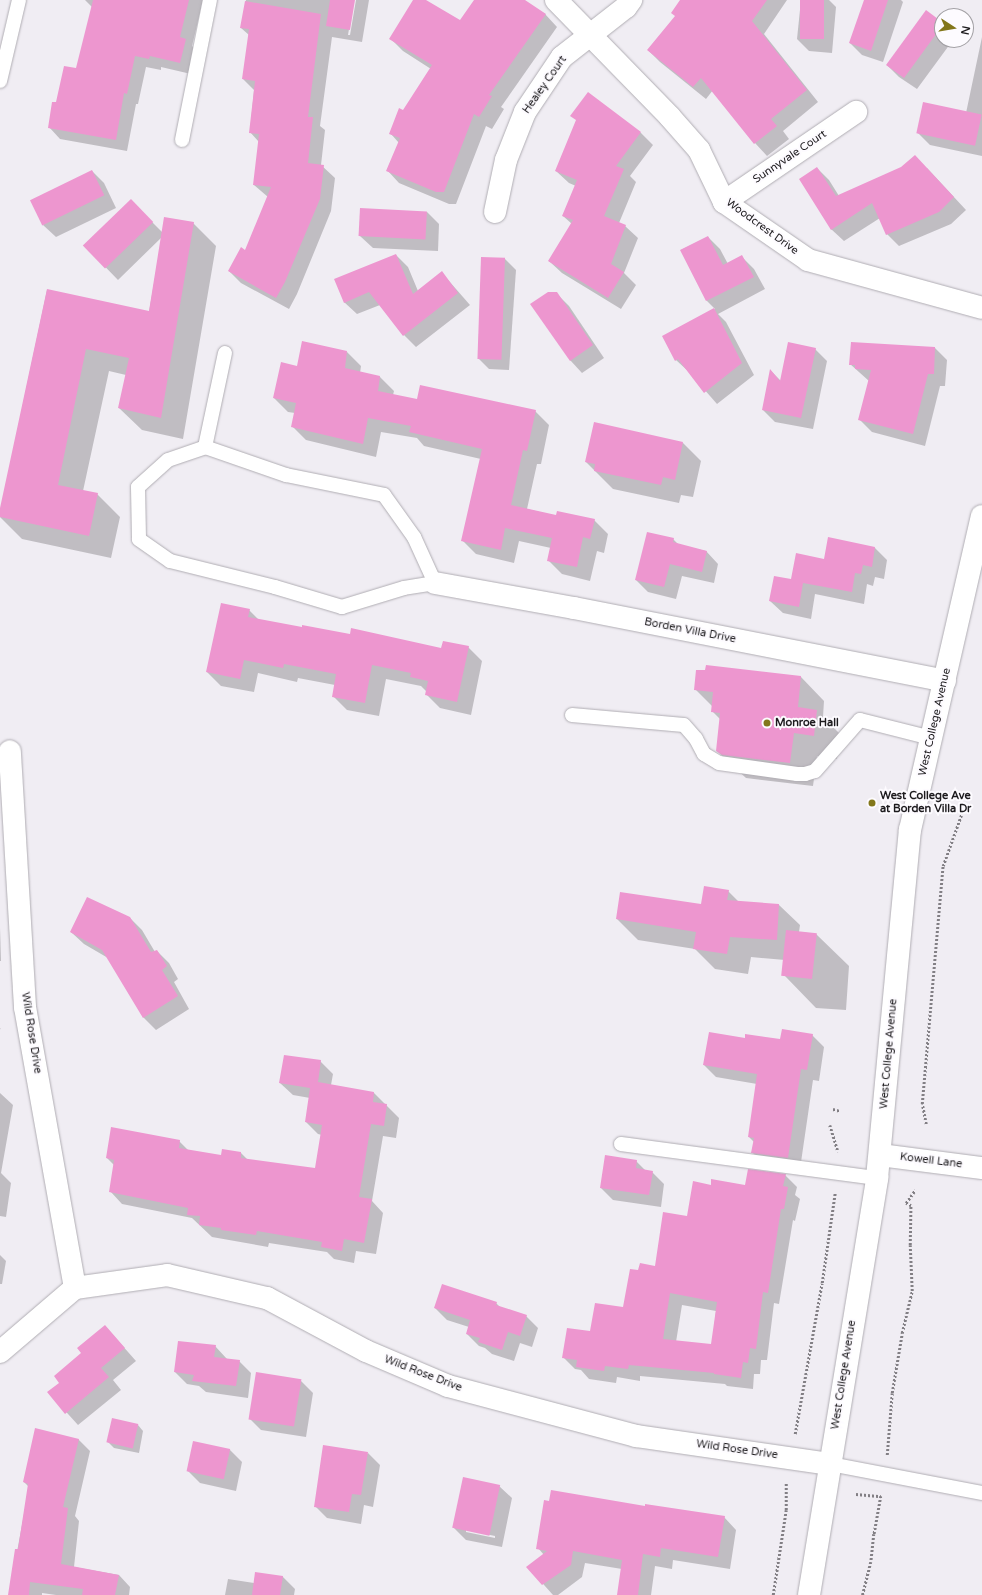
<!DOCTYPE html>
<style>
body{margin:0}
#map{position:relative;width:982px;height:1595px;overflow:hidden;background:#f0edf3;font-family:"Varela Round",sans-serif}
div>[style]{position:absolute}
.shadow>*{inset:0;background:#0003;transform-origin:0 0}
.building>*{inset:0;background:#ed96cf;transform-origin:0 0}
.path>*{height:2.5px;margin-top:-1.25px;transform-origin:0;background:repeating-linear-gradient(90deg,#827f84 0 2px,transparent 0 4px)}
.roads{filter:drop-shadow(0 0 1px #b0adb3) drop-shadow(0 0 1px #b0adb3)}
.service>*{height:14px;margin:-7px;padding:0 7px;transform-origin:7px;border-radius:7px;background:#fff}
.minor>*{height:22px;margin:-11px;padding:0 11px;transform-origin:11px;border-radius:11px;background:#fff}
.secondary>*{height:22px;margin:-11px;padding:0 11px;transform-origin:11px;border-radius:11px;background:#fff}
.dots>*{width:11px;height:11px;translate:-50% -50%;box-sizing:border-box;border:2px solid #fdfbff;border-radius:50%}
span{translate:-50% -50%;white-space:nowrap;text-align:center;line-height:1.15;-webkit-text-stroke:4px #fdfbff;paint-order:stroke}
.street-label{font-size:11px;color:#1d1b1e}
.poi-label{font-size:11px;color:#1d1b1e;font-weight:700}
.left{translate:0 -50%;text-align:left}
.north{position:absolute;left:934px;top:8px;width:40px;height:40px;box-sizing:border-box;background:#fdfbff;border:1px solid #a3a1a5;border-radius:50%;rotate:102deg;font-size:11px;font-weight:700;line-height:16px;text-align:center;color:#1d1b1e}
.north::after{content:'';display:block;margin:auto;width:14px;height:18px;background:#83771b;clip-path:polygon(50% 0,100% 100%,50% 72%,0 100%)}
</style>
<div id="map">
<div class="shadow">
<i style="clip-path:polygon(85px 0,203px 0,192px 46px,197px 51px,191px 74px,161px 67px,161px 70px,146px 67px,138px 104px,136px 104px,127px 151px,60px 139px,49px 127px,57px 104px,77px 69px,92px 7px)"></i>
<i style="clip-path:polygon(246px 0,354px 0,348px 35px,350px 35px,356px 0,369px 0,362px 42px,332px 37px,320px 126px,325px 130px,321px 165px,335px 178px,331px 211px,297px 294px,289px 309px,241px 283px,229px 271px,246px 251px,268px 197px,254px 185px,259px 142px,250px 132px,254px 90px,243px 79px,249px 35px,241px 28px)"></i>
<i style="clip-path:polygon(414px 0,424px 0,461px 22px,475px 0,523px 0,545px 14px,557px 27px,501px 107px,504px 109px,492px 129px,486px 126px,456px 204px,449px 204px,399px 183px,387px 170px,399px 143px,391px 134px,431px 69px,403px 51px,391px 39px)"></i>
<i style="clip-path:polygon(682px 0,787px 0,764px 34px,818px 102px,783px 131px,789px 139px,767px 156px,755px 143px,713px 90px,706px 99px,660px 62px,648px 50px,676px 16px)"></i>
<i style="clip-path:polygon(801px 0,829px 0,836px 7px,832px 53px,809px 51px,797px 39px)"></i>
<i style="clip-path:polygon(865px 0,901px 0,903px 2px,883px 62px,862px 55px,850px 43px)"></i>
<i style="clip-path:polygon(942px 23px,942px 40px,953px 40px,917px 89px,899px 77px,887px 65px)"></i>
<i style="clip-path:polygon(982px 37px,982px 156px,930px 145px,918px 133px,966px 113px)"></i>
<i style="clip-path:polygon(588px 93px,641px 133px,653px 145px,630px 176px,636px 182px,619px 223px,625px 226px,638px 238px,624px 273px,636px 285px,621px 309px,562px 273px,549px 261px,572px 224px,563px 216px,576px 186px,569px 183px,556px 171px)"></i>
<i style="clip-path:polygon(817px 168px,829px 180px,839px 196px,927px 168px,966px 210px,951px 224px,899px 246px,887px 234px,880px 218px,844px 241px,831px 229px)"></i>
<i style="clip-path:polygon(92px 171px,104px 183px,116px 208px,56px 237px,43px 225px)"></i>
<i style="clip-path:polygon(427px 212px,439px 224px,438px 251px,373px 248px,360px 236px)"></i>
<i style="clip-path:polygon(143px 213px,163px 233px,193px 223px,216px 246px,183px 439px,142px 430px,119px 408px,126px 375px,109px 371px,83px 491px,97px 494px,120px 517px,111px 558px,22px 539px,0 517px,0 513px,47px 290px,149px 312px,162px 237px,118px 280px,85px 246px)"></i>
<i style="clip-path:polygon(708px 237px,720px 249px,728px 264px,742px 257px,754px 269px,765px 289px,718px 314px,726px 322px,754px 375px,717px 404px,689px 372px,676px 360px,663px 337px,715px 309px,707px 301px,681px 250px)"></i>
<i style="clip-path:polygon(396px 255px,408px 267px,418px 291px,442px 273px,470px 305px,416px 347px,404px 335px,380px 305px,357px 314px,344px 302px)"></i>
<i style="clip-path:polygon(482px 258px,505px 259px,516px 270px,509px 370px,489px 369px,478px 358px)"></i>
<i style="clip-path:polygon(556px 293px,569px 306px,604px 358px,582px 373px,570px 360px)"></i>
<i style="clip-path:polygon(935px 348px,947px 360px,945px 386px,940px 386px,925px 446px,872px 432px,860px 420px,869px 381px,850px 364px)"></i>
<i style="clip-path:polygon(815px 349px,827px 361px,813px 429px,775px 422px,763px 410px,771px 371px,781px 381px)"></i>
<i style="clip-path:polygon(347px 352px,361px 366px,360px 373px,380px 377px,394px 391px,393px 395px,418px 400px,535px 411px,549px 425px,541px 464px,537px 464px,527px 509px,556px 516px,594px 520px,608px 534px,604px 553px,597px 551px,590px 581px,562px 574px,548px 560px,551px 548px,519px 541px,514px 563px,476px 554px,462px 540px,481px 459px,424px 446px,417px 438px,381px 432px,376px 457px,306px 440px,292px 426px,295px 413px,288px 412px,274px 398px,298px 367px)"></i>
<i style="clip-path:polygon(683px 443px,701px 461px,693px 497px,681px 495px,679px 503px,613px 489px,586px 462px)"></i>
<i style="clip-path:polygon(673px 539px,679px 545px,706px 551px,718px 564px,714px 583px,682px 576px,676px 599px,648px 592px,636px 580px)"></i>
<i style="clip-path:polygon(829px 539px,875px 548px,887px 560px,884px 579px,875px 577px,873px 586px,867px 584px,864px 604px,815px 594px,811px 619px,783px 613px,770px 601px,825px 560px)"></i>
<i style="clip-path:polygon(249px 610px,259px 620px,303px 629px,442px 649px,468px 647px,482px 661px,471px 715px,440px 708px,426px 694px,426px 691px,421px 686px,386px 679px,379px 716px,347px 710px,333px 696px,335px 685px,298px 678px,297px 682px,258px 673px,254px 692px,221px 686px,207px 672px)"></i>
<i style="clip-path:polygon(706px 666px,801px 677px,824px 701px,823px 717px,840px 734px,837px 759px,817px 756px,813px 786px,746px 778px,717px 751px,721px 720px,712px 711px,712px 706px,695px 689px,706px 672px)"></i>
<i style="clip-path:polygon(728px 891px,739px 902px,779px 905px,800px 925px,799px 932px,816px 934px,849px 966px,846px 1010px,816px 1008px,784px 975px,785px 960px,751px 957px,748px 974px,715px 969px,695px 949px,638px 940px,617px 919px,702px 905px)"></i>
<i style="clip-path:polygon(129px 917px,142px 930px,155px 952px,157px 951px,169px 963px,178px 979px,174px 982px,189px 1009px,156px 1030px,144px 1018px,108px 958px,84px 944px,71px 932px)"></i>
<i style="clip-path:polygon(0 927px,1px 961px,0 961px)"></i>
<i style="left:0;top:1028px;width:1px;height:25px;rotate:45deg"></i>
<i style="clip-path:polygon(812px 1035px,824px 1047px,819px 1081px,813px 1080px,800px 1169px,764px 1165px,752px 1152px,754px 1142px,749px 1137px,757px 1084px,716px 1077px,704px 1065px,745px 1039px,781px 1040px)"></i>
<i style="clip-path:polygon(320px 1061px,333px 1074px,331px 1085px,374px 1093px,399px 1118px,396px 1138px,383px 1136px,372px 1201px,383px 1213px,376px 1254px,356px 1251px,354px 1263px,334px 1259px,327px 1252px,269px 1243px,268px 1247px,212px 1237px,192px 1218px,122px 1204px,110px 1191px,114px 1165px,107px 1158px,179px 1141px,189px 1151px,222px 1156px,241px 1153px,248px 1160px,316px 1169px,322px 1135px,318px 1134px,306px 1122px,310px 1098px,293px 1095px,280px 1083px)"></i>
<i style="clip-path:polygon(0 1093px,13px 1105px,1px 1173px,11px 1183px,6px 1217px,0 1216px)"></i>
<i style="clip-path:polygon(636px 1161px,646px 1171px,652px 1172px,664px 1184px,661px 1207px,613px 1200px,601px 1188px)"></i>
<i style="clip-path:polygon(evenodd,785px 1175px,797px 1187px,795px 1195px,800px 1199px,795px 1221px,793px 1220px,779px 1304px,774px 1303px,767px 1360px,761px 1360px,760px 1374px,754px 1374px,753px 1389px,727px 1386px,725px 1384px,640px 1376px,640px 1381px,617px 1377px,616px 1383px,589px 1379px,581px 1370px,575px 1369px,563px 1357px,591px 1332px,624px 1308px,639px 1271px,656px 1267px,687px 1217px,711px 1186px,746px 1186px,785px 1175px,682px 1305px,716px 1311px,712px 1345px,676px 1342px,682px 1305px)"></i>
<i style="clip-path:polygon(0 1255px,6px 1261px,2px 1284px,0 1284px)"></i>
<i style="clip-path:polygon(496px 1303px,501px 1308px,526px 1316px,538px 1328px,532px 1347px,520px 1343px,514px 1361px,492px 1354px,485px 1348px,479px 1346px,467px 1334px,469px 1327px,447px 1320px,435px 1308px)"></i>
<i style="clip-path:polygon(105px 1326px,136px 1361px,113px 1380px,121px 1390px,78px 1425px,49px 1393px,61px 1383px)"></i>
<i style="clip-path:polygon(215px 1346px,227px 1359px,239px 1361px,251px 1373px,248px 1398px,206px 1392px,199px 1386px,187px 1384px,175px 1372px)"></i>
<i style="clip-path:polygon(300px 1380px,313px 1393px,306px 1437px,261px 1430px,249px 1418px)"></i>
<i style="clip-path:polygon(138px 1425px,143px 1431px,139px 1453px,114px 1448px,108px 1442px)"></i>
<i style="clip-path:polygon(78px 1439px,90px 1451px,75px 1516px,79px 1521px,74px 1567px,119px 1575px,130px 1587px,129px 1595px,56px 1595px,42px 1593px,42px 1595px,9px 1595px,29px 1487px,24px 1482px)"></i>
<i style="clip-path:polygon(194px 1443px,230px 1450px,242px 1462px,236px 1491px,200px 1483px,188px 1471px)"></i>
<i style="clip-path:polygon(368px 1453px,380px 1465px,373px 1507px,364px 1505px,361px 1524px,327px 1518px,315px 1506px)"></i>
<i style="clip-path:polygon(evenodd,499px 1486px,512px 1498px,502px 1547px,466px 1540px,454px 1528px,499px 1486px,466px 1530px,495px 1536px,495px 1538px,466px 1532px,466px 1530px)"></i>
<i style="clip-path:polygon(646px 1507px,724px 1517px,736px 1530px,730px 1569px,673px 1560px,672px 1569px,655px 1566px,651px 1595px,618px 1595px,622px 1569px,585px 1563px,582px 1577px,558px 1595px,553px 1595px,528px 1567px,544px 1555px,538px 1548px)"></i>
<i style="clip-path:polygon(282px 1576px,295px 1589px,294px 1595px,225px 1595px,228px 1579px,254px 1583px)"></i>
</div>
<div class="building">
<i style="clip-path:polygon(93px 0,189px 0,180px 37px,186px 39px,180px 63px,150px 56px,149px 59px,135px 56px,127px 94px,124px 93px,116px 140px,48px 128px,52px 102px,56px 102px,64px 66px,76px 68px)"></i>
<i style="clip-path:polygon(330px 0,355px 0,350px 30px,326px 26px)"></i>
<i style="clip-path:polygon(413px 0,426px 0,460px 20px,474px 0,525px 0,546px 14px,489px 95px,492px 96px,479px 117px,474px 114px,444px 192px,436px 192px,386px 171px,400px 138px,389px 134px,399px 108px,403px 110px,432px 65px,389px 39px)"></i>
<i style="clip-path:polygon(680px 0,767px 0,752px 21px,807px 90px,771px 119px,777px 126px,754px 144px,701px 78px,693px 87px,647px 50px,675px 16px,671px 13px)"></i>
<i style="left:800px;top:0;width:24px;height:39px"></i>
<i style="clip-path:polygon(864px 0,888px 0,871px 51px,849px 43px)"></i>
<i style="clip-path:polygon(245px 1px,321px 14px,308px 117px,313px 117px,308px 163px,324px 165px,320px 199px,285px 282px,276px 298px,228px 271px,241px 247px,245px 250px,271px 187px,253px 185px,259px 134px,249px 133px,255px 81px,242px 79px,249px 29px,240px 28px)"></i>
<i style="clip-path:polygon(926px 10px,942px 22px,942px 26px,904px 78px,886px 65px)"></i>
<i style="clip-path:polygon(588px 92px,641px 132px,616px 166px,624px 169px,604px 216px,626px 225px,611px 264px,624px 272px,608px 298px,548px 261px,573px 220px,562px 216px,577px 180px,555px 171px,576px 120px,570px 116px)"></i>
<i style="left:923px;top:102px;width:60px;height:32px;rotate:12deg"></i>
<i style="clip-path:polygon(915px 155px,954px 197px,939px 212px,886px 235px,872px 203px,831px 230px,799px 179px,817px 167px,836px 196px,901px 167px)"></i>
<i style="left:92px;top:170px;width:28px;height:69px;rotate:64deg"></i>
<i style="left:131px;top:199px;width:32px;height:67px;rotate:46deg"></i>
<i style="left:360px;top:208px;width:67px;height:28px;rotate:3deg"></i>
<i style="clip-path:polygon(164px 217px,194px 222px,161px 418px,118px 408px,129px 358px,86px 349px,58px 485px,98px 493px,89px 536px,0 517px,0 508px,47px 289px,149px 311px)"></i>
<i style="clip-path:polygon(708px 236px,723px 265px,742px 255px,754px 277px,706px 301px,680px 250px)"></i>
<i style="clip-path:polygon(396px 254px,413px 294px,442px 271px,458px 293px,403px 336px,369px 292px,344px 303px,334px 279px)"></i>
<i style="left:481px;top:257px;width:24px;height:102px;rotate:2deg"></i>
<i style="clip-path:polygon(548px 292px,557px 292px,593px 345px,570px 361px,530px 304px)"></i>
<i style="clip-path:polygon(714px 308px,742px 363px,704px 393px,678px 359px,675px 361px,662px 336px)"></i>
<i style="clip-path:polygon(302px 341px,347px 351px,345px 368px,380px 376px,378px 391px,417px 399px,420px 385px,536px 410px,527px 451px,523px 450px,511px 505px,556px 515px,557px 511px,595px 519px,590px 539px,583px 537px,577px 567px,547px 561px,552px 538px,505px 528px,501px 550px,461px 541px,482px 449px,409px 432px,411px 426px,368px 418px,363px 444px,291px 427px,296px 403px,273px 398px,281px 362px,297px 366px)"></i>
<i style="clip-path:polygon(788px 342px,816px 348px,801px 418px,762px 410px,770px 369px,780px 381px)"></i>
<i style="clip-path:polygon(851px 342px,935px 347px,934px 374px,928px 374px,913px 434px,858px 420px,871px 370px,855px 369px,855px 365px,849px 365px)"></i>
<i style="clip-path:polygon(594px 422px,683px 442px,675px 480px,663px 477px,661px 485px,594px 471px,595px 464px,585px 462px)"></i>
<i style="clip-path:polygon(647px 532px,674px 538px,673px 542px,707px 551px,702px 572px,670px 564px,664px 587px,635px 580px)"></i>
<i style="clip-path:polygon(828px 537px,875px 547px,872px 567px,863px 565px,861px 574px,855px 573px,852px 592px,803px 583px,799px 607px,769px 601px,774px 576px,791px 579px,796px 553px,824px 559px)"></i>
<i style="clip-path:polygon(221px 603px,250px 609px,248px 617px,302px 627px,302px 625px,350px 634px,351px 628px,441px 648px,443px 641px,469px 646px,457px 702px,425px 695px,428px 681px,410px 677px,411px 673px,372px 665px,365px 703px,332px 697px,336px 674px,284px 664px,283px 668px,244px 660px,240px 679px,206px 672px)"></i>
<i style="clip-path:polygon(706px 665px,801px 676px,798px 707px,817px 710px,814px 736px,794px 733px,790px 763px,722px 755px,716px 751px,720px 713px,711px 712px,713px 692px,694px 690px,696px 670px,705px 670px)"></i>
<i style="clip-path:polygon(704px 886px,729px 890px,727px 900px,779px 904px,777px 940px,730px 937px,727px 954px,693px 949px,696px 932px,616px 919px,620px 892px,701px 904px)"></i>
<i style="clip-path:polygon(87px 897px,130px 917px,151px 952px,157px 950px,167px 966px,162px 970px,178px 996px,143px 1018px,102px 950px,70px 932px)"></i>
<i style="left:786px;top:930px;width:31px;height:46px;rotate:6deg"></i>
<i style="clip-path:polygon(782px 1029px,813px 1034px,807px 1070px,801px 1069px,788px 1158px,751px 1153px,754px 1138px,748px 1137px,757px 1074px,703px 1065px,709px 1032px,745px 1038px,745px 1034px,780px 1039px)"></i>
<i style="clip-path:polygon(284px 1055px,321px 1060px,318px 1082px,374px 1092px,373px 1102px,387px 1104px,384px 1126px,371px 1124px,359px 1197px,372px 1199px,364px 1243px,344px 1239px,342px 1251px,321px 1247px,322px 1242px,257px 1231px,256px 1235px,221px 1230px,221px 1228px,199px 1225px,200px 1216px,187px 1215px,188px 1208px,109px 1192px,114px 1160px,106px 1158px,111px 1127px,180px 1140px,179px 1148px,221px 1155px,222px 1149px,241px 1152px,241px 1158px,315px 1168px,322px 1125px,305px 1122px,310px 1088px,279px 1083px)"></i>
<i style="clip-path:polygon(605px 1155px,637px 1160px,636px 1168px,653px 1171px,649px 1195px,600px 1188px)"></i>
<i style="clip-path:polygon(evenodd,748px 1169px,786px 1174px,783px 1186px,788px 1187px,784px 1209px,781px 1209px,768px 1293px,763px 1292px,756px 1349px,750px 1348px,748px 1363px,743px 1362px,741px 1378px,714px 1374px,714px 1373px,629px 1365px,628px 1369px,605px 1366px,604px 1371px,576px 1367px,577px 1360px,562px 1358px,567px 1328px,590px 1331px,595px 1303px,623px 1307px,630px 1269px,638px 1270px,640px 1263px,655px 1266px,663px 1212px,687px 1216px,693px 1181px,711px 1185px,711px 1179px,745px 1185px,748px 1169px,670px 1293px,717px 1302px,711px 1344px,663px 1339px,670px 1293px)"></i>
<i style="clip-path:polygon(442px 1284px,497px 1302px,496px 1305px,527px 1315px,520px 1336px,508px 1332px,502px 1350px,478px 1342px,480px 1338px,466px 1334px,470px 1320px,434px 1308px)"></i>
<i style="clip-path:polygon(105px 1325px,125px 1348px,101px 1368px,109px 1377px,65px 1414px,47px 1392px,59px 1383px,54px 1376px,81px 1353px,77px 1348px)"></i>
<i style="clip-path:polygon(178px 1341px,216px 1345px,214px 1357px,240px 1360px,236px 1386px,192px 1381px,194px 1375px,174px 1372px)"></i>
<i style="left:256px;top:1372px;width:46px;height:48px;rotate:9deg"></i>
<i style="left:112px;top:1418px;width:27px;height:25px;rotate:13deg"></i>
<i style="clip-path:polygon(35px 1428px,79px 1439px,63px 1507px,68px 1508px,61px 1564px,119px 1575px,115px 1595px,82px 1595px,83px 1589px,30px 1582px,29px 1595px,8px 1595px,15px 1549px,18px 1549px,28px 1484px,23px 1482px)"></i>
<i style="left:193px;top:1441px;width:38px;height:31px;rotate:12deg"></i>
<i style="clip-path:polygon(323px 1445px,368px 1452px,361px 1495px,352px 1494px,349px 1512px,314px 1507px)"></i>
<i style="left:463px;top:1477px;width:38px;height:52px;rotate:12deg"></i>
<i style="clip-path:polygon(551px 1490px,645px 1506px,645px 1504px,725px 1516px,718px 1557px,661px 1548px,660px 1557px,643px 1554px,638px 1595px,617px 1595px,622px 1560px,573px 1551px,571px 1565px,542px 1585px,526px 1567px,547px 1551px,536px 1549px,544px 1500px,549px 1501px)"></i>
<i style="clip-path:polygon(255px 1572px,283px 1576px,280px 1595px,252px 1595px)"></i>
</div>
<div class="path">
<i style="left:833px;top:1109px;width:7px;rotate:16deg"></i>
<i style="left:926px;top:1124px;width:20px;rotate:-101deg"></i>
<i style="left:922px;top:1104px;width:239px;rotate:-85deg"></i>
<i style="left:943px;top:866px;width:59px;rotate:-70.3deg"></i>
<i style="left:830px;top:1125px;width:28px;rotate:73deg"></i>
<i style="left:795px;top:1434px;width:153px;rotate:-79.9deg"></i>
<i style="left:822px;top:1283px;width:91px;rotate:-81.8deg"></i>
<i style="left:887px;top:1455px;width:62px;rotate:-85.4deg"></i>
<i style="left:892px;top:1393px;width:61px;rotate:-80.5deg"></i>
<i style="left:902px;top:1333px;width:43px;rotate:-76.6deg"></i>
<i style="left:912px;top:1291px;width:46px;rotate:-92.5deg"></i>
<i style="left:910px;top:1245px;width:39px;rotate:-89deg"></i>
<i style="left:911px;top:1206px;width:6px;rotate:-149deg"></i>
<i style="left:906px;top:1203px;width:16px;rotate:-55deg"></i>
<i style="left:856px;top:1494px;width:25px;rotate:5deg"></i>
<i style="left:881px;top:1496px;width:39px;rotate:100deg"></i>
<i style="left:874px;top:1534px;width:28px;rotate:96deg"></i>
<i style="left:871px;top:1562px;width:34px;rotate:104deg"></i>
<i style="left:773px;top:1595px;width:86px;rotate:-81.3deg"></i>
<i style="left:786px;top:1510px;width:28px;rotate:-90deg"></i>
</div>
<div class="roads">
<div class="service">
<i style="left:0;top:81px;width:83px;rotate:-76.8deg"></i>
<i style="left:182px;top:140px;width:143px;rotate:-78.7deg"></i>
<i style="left:205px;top:447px;width:86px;rotate:19.1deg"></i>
<i style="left:286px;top:475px;width:100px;rotate:11.5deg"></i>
<i style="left:384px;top:495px;width:52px;rotate:54.5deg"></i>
<i style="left:414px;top:537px;width:51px;rotate:65.5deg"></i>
<i style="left:435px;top:583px;width:31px;rotate:171deg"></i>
<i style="left:404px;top:588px;width:65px;rotate:163deg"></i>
<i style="left:342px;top:607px;width:70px;rotate:-163.4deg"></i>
<i style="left:275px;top:587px;width:108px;rotate:-166.1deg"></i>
<i style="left:170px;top:561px;width:38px;rotate:-145deg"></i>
<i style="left:139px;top:539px;width:52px;rotate:-91.1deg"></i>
<i style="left:138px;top:487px;width:40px;rotate:-42deg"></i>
<i style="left:168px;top:460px;width:39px;rotate:-19deg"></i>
<i style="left:205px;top:447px;width:96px;rotate:-78deg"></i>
<i style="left:572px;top:715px;width:112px;rotate:5.1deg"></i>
<i style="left:684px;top:725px;width:18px;rotate:49deg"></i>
<i style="left:696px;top:739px;width:17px;rotate:62deg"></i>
<i style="left:704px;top:754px;width:17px;rotate:31deg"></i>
<i style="left:719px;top:763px;width:79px;rotate:8deg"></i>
<i style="left:797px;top:774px;width:8px"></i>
<i style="left:805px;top:774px;width:10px;rotate:-17deg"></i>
<i style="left:815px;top:771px;width:68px;rotate:-48.6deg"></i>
<i style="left:860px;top:720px;width:73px;rotate:14.2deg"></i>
<i style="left:621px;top:1144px;width:258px;rotate:7.6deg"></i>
<i style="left:830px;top:1464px;width:155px;rotate:10.8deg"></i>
</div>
<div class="minor">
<i style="left:556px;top:0;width:163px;rotate:45.7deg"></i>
<i style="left:670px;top:117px;width:44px;rotate:48.7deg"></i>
<i style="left:699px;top:150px;width:58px;rotate:64.3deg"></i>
<i style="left:724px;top:202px;width:102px;rotate:34.6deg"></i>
<i style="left:808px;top:260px;width:180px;rotate:15.4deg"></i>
<i style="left:724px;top:202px;width:160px;rotate:-34.3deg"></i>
<i style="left:495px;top:212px;width:53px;rotate:-78.1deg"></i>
<i style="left:506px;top:160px;width:52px;rotate:-68.4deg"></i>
<i style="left:525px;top:112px;width:66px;rotate:-56.1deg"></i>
<i style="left:562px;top:57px;width:81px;rotate:-38deg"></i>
<i style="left:626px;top:7px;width:9px;rotate:-54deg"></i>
<i style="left:435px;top:583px;width:141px;rotate:10.2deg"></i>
<i style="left:574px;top:608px;width:378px;rotate:11.1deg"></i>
<i style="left:880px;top:1155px;width:103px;rotate:7.3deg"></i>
<i style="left:75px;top:1288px;width:93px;rotate:-8deg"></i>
<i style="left:167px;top:1275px;width:103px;rotate:13deg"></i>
<i style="left:267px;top:1298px;width:112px;rotate:28.2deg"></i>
<i style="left:366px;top:1351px;width:89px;rotate:23.1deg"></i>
<i style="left:448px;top:1386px;width:195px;rotate:14.9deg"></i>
<i style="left:636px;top:1436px;width:196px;rotate:8.2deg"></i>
<i style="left:0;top:1352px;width:99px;rotate:-40.5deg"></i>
<i style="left:75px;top:1288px;width:285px;rotate:-100.1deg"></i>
<i style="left:25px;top:1007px;width:256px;rotate:-93.4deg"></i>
</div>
<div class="secondary">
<i style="left:809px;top:1595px;width:423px;rotate:-80.7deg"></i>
<i style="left:877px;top:1178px;width:350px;rotate:-84.6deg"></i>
<i style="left:910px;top:830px;width:322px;rotate:-77.1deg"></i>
</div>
</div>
<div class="dots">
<i style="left:767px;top:723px;background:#83771b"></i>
<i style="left:872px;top:803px;background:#83771b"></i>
</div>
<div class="street-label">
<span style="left:545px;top:85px;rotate:-55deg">Healey Court</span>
<span style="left:790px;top:157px;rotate:-34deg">Sunnyvale Court</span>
<span style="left:762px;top:227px;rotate:36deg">Woodcrest Drive</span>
<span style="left:690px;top:631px;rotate:11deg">Borden Villa Drive</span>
<span style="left:935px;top:722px;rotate:-77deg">West College Avenue</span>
<span style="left:31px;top:1033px;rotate:81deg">Wild Rose Drive</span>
<span style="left:889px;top:1054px;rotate:-85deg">West College Avenue</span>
<span style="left:931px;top:1161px;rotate:7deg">Kowell Lane</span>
<span style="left:423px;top:1374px;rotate:21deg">Wild Rose Drive</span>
<span style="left:844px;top:1375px;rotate:-81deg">West College Avenue</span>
<span style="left:737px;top:1450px;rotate:8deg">Wild Rose Drive</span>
</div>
<div class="poi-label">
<span class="left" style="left:775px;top:723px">Monroe Hall</span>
<span class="left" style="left:880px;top:803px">West College Ave<br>at Borden Villa Dr</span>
</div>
<div class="north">N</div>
</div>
